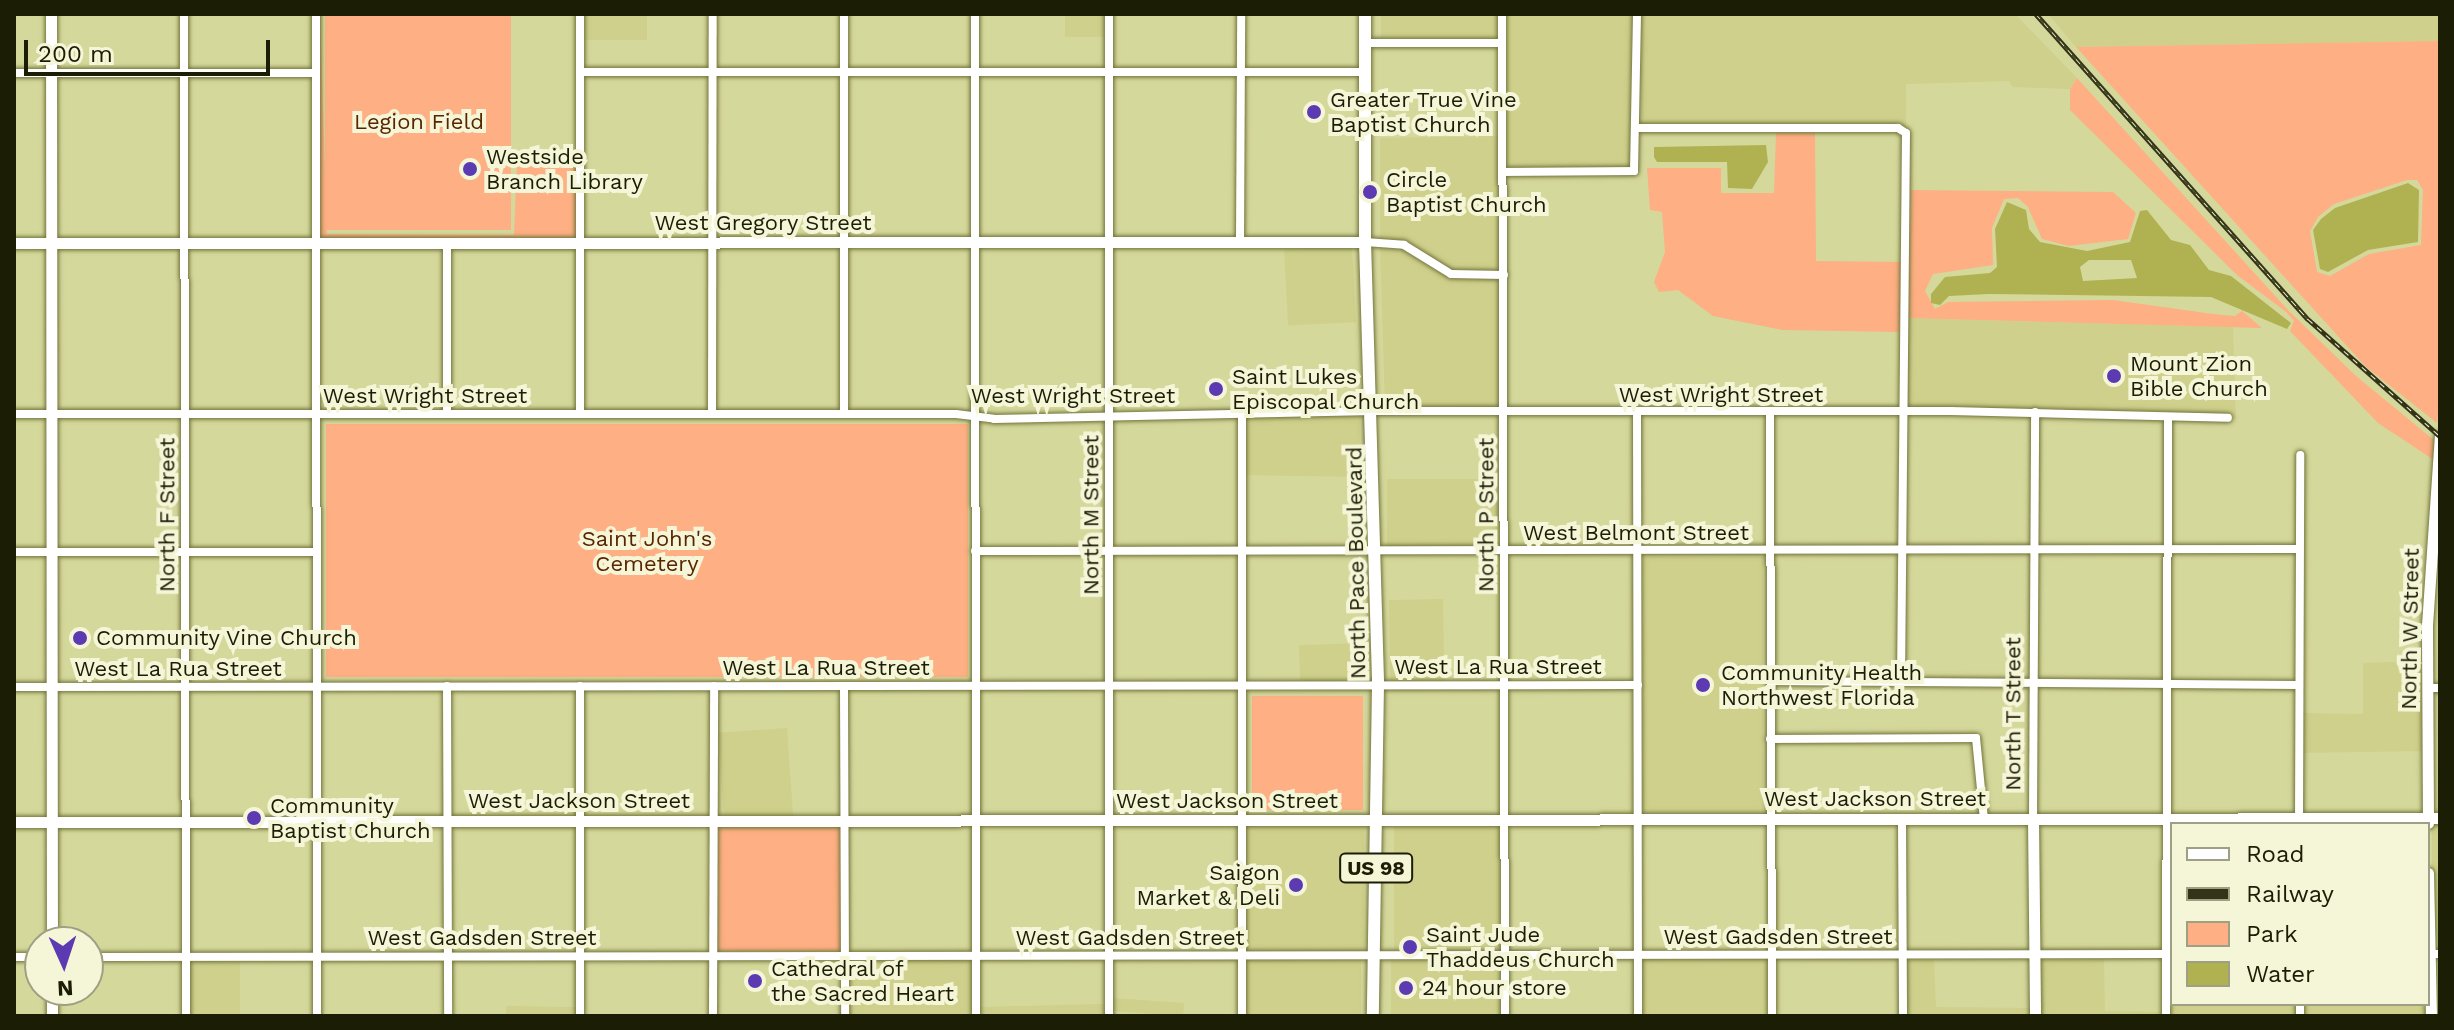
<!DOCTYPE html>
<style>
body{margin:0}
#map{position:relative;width:2454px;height:1030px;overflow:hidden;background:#d5d89b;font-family:"Work Sans",sans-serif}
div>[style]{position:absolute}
.built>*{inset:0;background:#ced08b;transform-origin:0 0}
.green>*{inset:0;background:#feaf83;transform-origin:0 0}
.water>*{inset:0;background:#b0b252}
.roads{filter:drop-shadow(0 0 2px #73743a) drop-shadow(0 0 2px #73743a)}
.street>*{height:8px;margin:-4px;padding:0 4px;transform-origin:4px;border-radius:4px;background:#fff}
.secondary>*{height:11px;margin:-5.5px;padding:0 5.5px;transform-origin:5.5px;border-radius:5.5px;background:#fff}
.primary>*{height:12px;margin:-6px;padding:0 6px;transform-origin:6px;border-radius:6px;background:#fff}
.rail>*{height:5px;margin-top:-2.5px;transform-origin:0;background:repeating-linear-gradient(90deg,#f5f6d8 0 6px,#323317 0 12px);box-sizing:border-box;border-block:2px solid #323317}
.dots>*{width:22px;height:22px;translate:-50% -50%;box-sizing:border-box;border:4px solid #f5f6d8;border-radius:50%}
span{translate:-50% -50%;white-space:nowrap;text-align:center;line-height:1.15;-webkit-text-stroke:8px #f5f6d8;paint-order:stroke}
.shield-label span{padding:2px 6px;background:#f5f6d8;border:2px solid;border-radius:6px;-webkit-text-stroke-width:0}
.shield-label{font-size:20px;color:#1c1d05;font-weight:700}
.poi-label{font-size:22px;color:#1c1d05}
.left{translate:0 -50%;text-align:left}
.right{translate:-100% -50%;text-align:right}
.park-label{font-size:22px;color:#592400}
.street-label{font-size:22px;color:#1c1d05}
.frame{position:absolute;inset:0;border:16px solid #1c1d05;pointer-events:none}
.legend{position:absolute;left:2170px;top:822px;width:260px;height:184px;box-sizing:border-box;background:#f5f6d8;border:2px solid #9e9f84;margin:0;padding:10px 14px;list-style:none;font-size:24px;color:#1c1d05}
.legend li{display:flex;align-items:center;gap:16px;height:40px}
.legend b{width:40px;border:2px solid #9e9f84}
.north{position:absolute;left:24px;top:926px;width:80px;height:80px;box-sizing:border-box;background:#f5f6d8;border:2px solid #9e9f84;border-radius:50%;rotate:177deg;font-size:22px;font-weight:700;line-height:32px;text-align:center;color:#1c1d05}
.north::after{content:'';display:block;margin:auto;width:28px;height:36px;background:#5b3ab2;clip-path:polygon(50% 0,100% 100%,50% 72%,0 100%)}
.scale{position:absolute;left:24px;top:40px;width:246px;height:36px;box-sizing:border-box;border:4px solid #1c1d05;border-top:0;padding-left:10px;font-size:24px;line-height:28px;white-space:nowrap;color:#1c1d05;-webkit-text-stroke:6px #f5f6d8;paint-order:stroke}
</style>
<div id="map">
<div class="built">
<i style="left:584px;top:14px;width:63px;height:26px"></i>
<i style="left:1065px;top:14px;width:40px;height:23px"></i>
<i style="left:1381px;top:14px;width:117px;height:24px"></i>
<i style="left:1507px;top:14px;width:126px;height:153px"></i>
<i style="clip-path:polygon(1641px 14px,2015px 14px,2077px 78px,2070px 89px,2013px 87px,2009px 81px,1906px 84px,1906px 127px,1897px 123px,1642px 123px)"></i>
<i style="clip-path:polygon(2048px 14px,2440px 14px,2440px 41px,2076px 47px)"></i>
<i style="clip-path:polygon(1499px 136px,1500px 270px,1452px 269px,1406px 241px,1380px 238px,1380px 138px)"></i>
<i style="left:1352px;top:246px;width:76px;height:68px;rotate:87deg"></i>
<i style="clip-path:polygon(1380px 247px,1403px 250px,1449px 278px,1500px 280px,1500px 407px,1385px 406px)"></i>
<i style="clip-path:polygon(1908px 318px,2233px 327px,2236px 420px,2231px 413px,1906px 407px)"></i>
<i style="left:1360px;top:416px;width:61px;height:114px;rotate:91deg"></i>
<i style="left:1500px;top:479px;width:67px;height:113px;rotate:90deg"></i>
<i style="left:1763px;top:557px;width:255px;height:120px;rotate:90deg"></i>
<i style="left:1443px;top:599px;width:82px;height:54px;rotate:89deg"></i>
<i style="left:1363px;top:643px;width:37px;height:64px;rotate:88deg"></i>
<i style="clip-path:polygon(2423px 661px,2424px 751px,2303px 753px,2302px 713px,2363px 714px,2363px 663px)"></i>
<i style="left:787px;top:728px;width:88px;height:69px;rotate:86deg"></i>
<i style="left:2432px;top:823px;width:8px;height:126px"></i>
<i style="left:1246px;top:825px;width:118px;height:126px"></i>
<i style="left:1394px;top:825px;width:106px;height:125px"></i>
<i style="left:1768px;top:959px;width:57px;height:126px;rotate:91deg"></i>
<i style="clip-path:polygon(2104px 959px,2105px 1011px,2162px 1012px,2161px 1016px,2039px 1016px,2038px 960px)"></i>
<i style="left:972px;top:960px;width:56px;height:123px;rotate:90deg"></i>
<i style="left:1246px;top:960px;width:115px;height:56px"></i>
<i style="left:1391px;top:960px;width:110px;height:56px"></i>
<i style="clip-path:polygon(1907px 960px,1934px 960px,1936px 1007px,2030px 1008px,2030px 1016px,1907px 1016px)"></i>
<i style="left:189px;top:961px;width:51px;height:55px"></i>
<i style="clip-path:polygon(2171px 994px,2172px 1004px,2296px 1004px,2296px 1016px,2170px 1016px)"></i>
<i style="left:1184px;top:1003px;width:13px;height:71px;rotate:94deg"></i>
<i style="clip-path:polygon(1105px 1004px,1105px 1016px,980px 1016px,980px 1007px)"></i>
<i style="left:2304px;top:1004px;width:122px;height:12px"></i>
<i style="left:506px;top:1006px;width:70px;height:10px;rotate:1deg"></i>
</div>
<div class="green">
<i style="clip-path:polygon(320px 14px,327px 234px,514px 235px,517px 160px,576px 158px,576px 238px,320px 239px)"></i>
<i style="left:325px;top:14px;width:186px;height:216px"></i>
<i style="clip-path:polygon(evenodd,2440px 41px,2440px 393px,2437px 423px,2365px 366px,2076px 47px,2440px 41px,2407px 180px,2417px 180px,2423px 190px,2421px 245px,2369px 254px,2330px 276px,2317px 272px,2310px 231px,2318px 217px,2334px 204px,2407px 180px)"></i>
<i style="clip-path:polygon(2077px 78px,2289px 311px,2356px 376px,2435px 441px,2434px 460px,2378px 423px,2290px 331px,2294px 321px,2285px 311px,2237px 275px,2070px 110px,2070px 89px)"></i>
<i style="clip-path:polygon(1776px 133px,1815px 133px,1816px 261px,1902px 262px,1899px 332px,1783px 330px,1713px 316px,1678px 290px,1659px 292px,1654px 282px,1665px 252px,1662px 212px,1650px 210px,1647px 168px,1721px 168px,1721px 193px,1774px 193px)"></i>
<i style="clip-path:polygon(1911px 190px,2113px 192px,2136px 213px,2128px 239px,2069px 246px,2042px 239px,2028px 207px,2018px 198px,2004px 199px,1992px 228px,1993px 265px,1933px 274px,1925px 291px,1935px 309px,1948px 302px,2113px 300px,2213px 314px,2235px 316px,2242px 311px,2262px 328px,1908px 318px)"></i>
<i style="left:326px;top:424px;width:642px;height:253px"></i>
<i style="left:1252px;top:696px;width:111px;height:114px"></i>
<i style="left:718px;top:826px;width:123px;height:125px"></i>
</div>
<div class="water">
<i style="clip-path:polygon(1766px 145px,1768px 162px,1752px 189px,1728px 188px,1727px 162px,1657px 162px,1654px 157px,1654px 147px)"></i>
<i style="clip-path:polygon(2408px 183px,2419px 190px,2418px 242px,2368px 250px,2328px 272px,2320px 269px,2313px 230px,2321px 219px,2335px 208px)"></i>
<i style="clip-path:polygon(evenodd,2007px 202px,2026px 210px,2029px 229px,2040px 242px,2087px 251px,2130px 242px,2140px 211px,2147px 210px,2171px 240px,2190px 245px,2209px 270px,2231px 276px,2291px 323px,2287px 329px,2211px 297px,1989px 294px,1949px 296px,1940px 305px,1931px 303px,1931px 294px,1945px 277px,1990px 273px,1997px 267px,1995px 229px,2007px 202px,2089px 260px,2131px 260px,2137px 278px,2083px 281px,2080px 267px,2089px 260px)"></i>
</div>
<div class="roads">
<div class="street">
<i style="left:184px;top:14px;width:1002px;rotate:89.89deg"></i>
<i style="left:316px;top:14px;width:1002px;rotate:89.94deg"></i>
<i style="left:975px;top:14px;width:1002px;rotate:89.94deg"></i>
<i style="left:1109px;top:14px;width:1002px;rotate:90deg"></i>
<i style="left:1502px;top:14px;width:1002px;rotate:89.83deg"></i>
<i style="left:1366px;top:43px;width:136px"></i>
<i style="left:580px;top:72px;width:786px"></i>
<i style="left:14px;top:73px;width:302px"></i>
<i style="left:1637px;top:128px;width:261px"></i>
<i style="left:1898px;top:128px;width:9px;rotate:32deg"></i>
<i style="left:1906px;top:133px;width:549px;rotate:90.52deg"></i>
<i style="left:1504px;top:172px;width:130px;rotate:-0.4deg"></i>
<i style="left:1634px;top:171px;width:157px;rotate:-88.9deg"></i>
<i style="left:1240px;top:242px;width:228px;rotate:-89.7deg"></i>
<i style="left:1365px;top:242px;width:39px;rotate:4deg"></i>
<i style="left:1404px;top:245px;width:55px;rotate:31.7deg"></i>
<i style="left:1451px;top:274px;width:53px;rotate:1.1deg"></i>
<i style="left:1637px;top:413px;width:603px;rotate:89.9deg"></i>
<i style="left:1770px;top:413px;width:603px;rotate:89.81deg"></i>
<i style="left:14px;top:414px;width:942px"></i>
<i style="left:956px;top:414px;width:38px;rotate:7deg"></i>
<i style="left:994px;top:419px;width:379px;rotate:-1.2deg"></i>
<i style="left:1373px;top:411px;width:578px"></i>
<i style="left:1951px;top:411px;width:277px;rotate:1.4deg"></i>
<i style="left:447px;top:414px;width:171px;rotate:-90deg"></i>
<i style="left:580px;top:414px;width:400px;rotate:-90deg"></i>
<i style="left:712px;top:414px;width:400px;rotate:-89.9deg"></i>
<i style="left:844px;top:414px;width:400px;rotate:-90deg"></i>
<i style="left:975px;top:551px;width:1323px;rotate:-0.09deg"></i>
<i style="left:14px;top:552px;width:302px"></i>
<i style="left:1770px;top:681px;width:528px;rotate:0.43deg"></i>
<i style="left:447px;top:686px;width:330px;rotate:89.8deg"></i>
<i style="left:580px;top:686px;width:330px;rotate:90deg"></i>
<i style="left:844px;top:686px;width:330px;rotate:89.8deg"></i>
<i style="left:14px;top:687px;width:1624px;rotate:-0.07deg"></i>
<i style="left:2428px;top:688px;width:12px"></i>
<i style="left:1770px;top:739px;width:206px;rotate:-0.3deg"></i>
<i style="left:1976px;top:738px;width:81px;rotate:84.4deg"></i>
<i style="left:1902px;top:819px;width:197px;rotate:89.7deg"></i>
<i style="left:2033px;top:819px;width:407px;rotate:-89.7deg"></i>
<i style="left:2299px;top:824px;width:369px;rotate:-89.8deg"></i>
<i style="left:2428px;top:954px;width:12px"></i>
<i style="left:14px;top:957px;width:26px"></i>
<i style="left:88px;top:957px;width:2084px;rotate:-0.08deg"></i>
<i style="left:713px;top:1016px;width:330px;rotate:-89.8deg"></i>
<i style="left:1242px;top:1016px;width:604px;rotate:-90deg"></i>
<i style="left:2166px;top:1016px;width:598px;rotate:-89.81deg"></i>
<i style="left:2300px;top:1016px;width:12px;rotate:-90deg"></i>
</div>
<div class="secondary">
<i style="left:51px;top:14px;width:928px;rotate:89.94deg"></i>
<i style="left:14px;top:243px;width:1351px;rotate:-0.04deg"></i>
<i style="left:2033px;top:819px;width:197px;rotate:89.4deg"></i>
<i style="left:14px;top:822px;width:2426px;rotate:-0.09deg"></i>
<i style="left:2428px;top:823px;width:198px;rotate:-90.3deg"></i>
<i style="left:2427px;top:625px;width:189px;rotate:-86.1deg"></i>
<i style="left:2428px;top:873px;width:143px;rotate:88.8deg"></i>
<i style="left:52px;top:1016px;width:26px;rotate:-90deg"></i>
</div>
<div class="primary">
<i style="left:1365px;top:14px;width:228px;rotate:90deg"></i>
<i style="left:1365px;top:242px;width:443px;rotate:88.3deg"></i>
<i style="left:1378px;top:685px;width:331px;rotate:90.9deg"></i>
</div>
</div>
<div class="rail">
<i style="left:2036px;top:14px;width:409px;rotate:48.3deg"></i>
<i style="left:2308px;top:319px;width:176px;rotate:41.6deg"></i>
</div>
<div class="dots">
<i style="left:1314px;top:112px;background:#5b3ab2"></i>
<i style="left:470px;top:169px;background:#5b3ab2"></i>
<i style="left:1370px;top:192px;background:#5b3ab2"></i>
<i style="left:2114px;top:376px;background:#5b3ab2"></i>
<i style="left:1216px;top:389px;background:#5b3ab2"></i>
<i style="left:80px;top:638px;background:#5b3ab2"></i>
<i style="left:1703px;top:685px;background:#5b3ab2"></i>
<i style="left:254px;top:818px;background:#5b3ab2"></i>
<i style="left:1296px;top:885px;background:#5b3ab2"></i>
<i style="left:1410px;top:947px;background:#5b3ab2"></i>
<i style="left:755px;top:981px;background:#5b3ab2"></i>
<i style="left:1406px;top:988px;background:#5b3ab2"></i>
</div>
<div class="shield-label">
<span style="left:1376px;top:868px">US 98</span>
</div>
<div class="poi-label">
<span class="left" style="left:1330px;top:112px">Greater True Vine<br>Baptist Church</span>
<span class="left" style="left:486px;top:169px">Westside<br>Branch Library</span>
<span class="left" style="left:1386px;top:192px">Circle<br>Baptist Church</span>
<span class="left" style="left:2130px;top:376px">Mount Zion<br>Bible Church</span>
<span class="left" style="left:1232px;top:389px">Saint Lukes<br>Episcopal Church</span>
<span class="left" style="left:96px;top:638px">Community Vine Church</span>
<span class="left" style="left:1721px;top:685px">Community Health<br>Northwest Florida</span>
<span class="left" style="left:270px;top:818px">Community<br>Baptist Church</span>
<span class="right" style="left:1280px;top:885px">Saigon<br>Market &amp; Deli</span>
<span class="left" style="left:1426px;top:947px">Saint Jude<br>Thaddeus Church</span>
<span class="left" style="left:771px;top:981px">Cathedral of<br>the Sacred Heart</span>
<span class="left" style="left:1422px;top:988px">24 hour store</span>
</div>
<div class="park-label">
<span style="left:419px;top:122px">Legion Field</span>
<span style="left:647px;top:551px">Saint John's<br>Cemetery</span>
</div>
<div class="street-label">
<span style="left:763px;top:223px">West Gregory Street</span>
<span style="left:1721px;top:395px">West Wright Street</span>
<span style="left:425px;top:396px">West Wright Street</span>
<span style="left:1073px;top:396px">West Wright Street</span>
<span style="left:167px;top:515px;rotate:-90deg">North F Street</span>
<span style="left:1091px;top:515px;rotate:-90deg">North M Street</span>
<span style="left:1486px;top:515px;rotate:-90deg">North P Street</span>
<span style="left:1636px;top:533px">West Belmont Street</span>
<span style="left:1356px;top:563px;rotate:-91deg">North Pace Boulevard</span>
<span style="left:2410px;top:629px;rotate:-89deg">North W Street</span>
<span style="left:1498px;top:667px">West La Rua Street</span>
<span style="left:826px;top:668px">West La Rua Street</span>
<span style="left:178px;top:669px">West La Rua Street</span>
<span style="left:2013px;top:714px;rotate:-90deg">North T Street</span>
<span style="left:1875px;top:799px">West Jackson Street</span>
<span style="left:579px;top:801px">West Jackson Street</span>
<span style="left:1227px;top:801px">West Jackson Street</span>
<span style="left:1778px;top:937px">West Gadsden Street</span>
<span style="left:482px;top:938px">West Gadsden Street</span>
<span style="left:1130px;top:938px">West Gadsden Street</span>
</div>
<div class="frame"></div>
<ul class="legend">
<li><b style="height:10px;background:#fff"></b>Road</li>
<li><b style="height:10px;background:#323317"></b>Railway</li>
<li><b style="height:22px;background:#feaf83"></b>Park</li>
<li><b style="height:22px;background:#b0b252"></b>Water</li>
</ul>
<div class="north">N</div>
<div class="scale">200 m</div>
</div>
